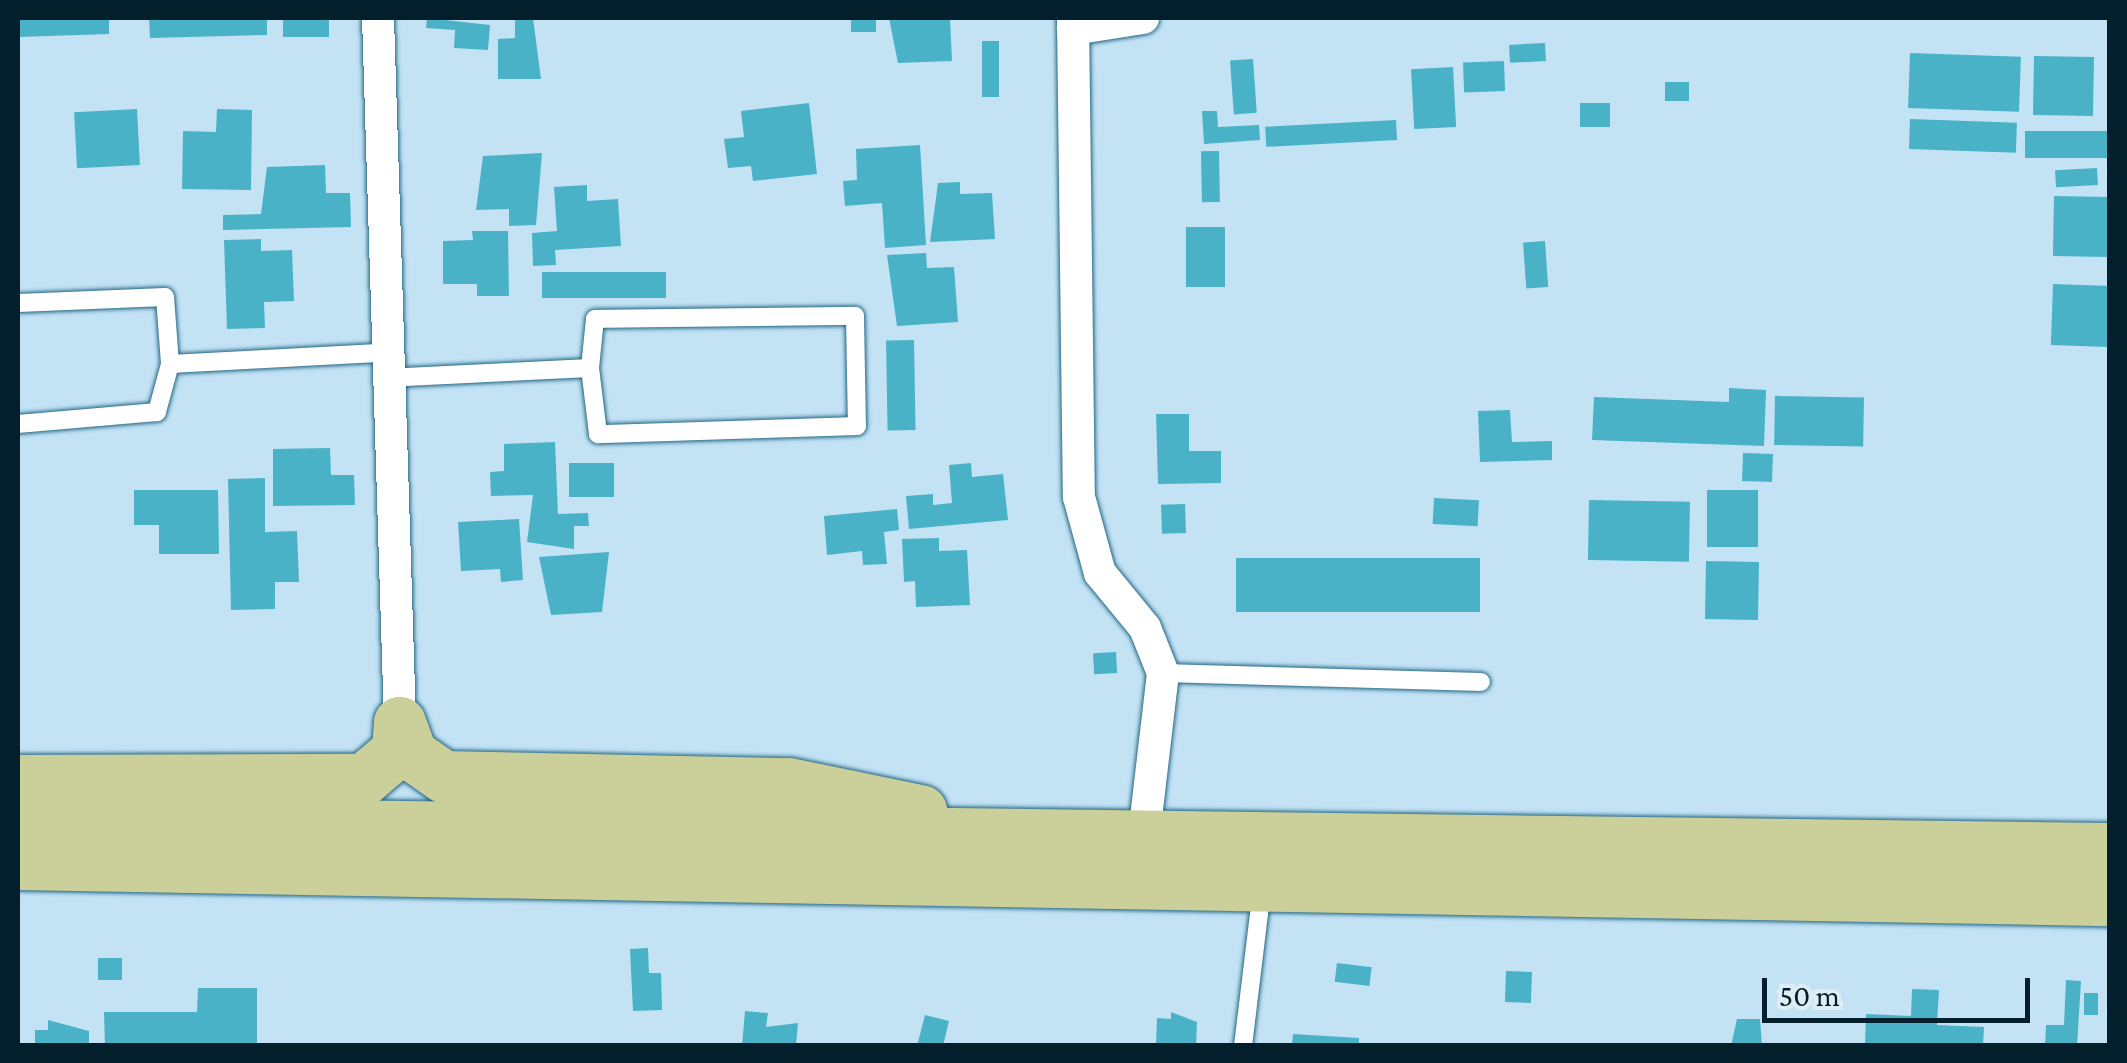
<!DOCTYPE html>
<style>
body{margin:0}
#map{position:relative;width:2127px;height:1063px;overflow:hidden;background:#c3e3f5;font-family:"Crimson Pro",serif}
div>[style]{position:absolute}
.building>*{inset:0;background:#4ab2c6;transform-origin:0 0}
.roads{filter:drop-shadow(0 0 2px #226685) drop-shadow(0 0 2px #226685)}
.service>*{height:18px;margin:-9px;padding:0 9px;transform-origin:9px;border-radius:9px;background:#fff}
.minor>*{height:32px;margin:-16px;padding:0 16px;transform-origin:16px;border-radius:16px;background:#fff}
.primary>*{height:52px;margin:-26px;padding:0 26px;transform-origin:26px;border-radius:26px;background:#cbcf9a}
span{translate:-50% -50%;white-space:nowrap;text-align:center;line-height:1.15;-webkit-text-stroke:10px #deedf6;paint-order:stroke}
.frame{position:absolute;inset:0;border:20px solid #031f2c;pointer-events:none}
.scale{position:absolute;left:1762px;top:978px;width:268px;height:45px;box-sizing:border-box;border:5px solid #031f2c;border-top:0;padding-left:12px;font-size:30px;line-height:35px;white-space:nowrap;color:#031f2c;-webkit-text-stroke:8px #deedf6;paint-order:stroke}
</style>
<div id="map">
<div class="building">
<i style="clip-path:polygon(18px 18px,109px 18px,109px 34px,18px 37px)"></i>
<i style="clip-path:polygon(149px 18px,267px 18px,267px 35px,150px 38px)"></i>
<i style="left:283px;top:18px;width:46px;height:19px"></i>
<i style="clip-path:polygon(427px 18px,490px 25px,488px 50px,454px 48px,455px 30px,426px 28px)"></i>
<i style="clip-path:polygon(515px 18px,533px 18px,541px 79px,498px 79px,498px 39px,515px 38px)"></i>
<i style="left:851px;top:18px;width:25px;height:14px"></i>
<i style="clip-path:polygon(889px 18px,950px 18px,952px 61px,898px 63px)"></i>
<i style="left:982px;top:41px;width:17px;height:56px"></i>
<i style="left:1545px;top:43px;width:18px;height:36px;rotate:87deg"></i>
<i style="left:1910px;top:53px;width:111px;height:55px;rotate:2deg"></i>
<i style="left:2034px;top:56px;width:60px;height:59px;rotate:1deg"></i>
<i style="left:1253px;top:59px;width:54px;height:23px;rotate:86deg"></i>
<i style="left:1504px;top:61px;width:30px;height:41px;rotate:88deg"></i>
<i style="left:1453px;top:67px;width:60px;height:42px;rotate:87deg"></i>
<i style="left:1665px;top:82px;width:24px;height:19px"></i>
<i style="clip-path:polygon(809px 103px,817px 174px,753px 181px,751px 166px,728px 168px,724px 139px,744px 137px,741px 111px)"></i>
<i style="left:1580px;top:103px;width:30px;height:24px"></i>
<i style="left:137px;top:109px;width:56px;height:63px;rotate:87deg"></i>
<i style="clip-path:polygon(217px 109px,252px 110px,251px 190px,182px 189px,183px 131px,216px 132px)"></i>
<i style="clip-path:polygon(1202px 111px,1217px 111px,1218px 127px,1259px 125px,1260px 140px,1204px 144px)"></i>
<i style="left:1910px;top:119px;width:107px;height:30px;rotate:2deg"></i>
<i style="left:1396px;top:120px;width:20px;height:131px;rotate:87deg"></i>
<i style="left:2110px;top:131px;width:27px;height:85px;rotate:90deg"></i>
<i style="clip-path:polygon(920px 145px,926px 245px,885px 248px,882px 203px,845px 206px,843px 181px,857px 180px,856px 149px)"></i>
<i style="left:1219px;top:151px;width:51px;height:18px;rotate:89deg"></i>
<i style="clip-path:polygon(542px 153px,536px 225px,509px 226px,509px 209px,476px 210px,483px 156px)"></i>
<i style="clip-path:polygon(325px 165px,326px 193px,350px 193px,351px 227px,223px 230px,223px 215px,261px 214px,267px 167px)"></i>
<i style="left:2097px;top:168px;width:17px;height:42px;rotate:87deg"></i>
<i style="clip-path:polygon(960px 182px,960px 194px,992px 193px,995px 239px,930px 242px,938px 183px)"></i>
<i style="clip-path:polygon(587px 185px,587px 201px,618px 199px,621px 246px,555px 250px,556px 265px,533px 266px,532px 233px,557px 231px,554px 187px)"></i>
<i style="left:2054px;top:196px;width:56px;height:60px;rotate:1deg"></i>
<i style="left:1186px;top:227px;width:39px;height:60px"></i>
<i style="clip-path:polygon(472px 231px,508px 231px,509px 296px,477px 296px,477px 284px,443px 284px,443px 241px,473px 240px)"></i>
<i style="clip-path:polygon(261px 239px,261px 251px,292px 250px,294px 301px,264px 302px,265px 328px,227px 329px,224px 240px)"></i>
<i style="left:1545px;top:241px;width:46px;height:22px;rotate:86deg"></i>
<i style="clip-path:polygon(926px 253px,927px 268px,954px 267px,958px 322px,897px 326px,887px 255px)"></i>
<i style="left:666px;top:272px;width:26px;height:124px;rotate:90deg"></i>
<i style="left:2053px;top:284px;width:57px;height:61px;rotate:2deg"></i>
<i style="left:914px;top:340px;width:90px;height:28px;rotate:89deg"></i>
<i style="clip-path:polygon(1729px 388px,1766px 390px,1764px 446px,1592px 440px,1594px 397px,1729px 402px)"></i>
<i style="left:1775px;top:396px;width:89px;height:49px;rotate:1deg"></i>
<i style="clip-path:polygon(1510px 410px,1512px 442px,1552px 441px,1552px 460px,1480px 462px,1478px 411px)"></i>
<i style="clip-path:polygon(1156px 414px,1189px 414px,1189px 451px,1221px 451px,1221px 483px,1158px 484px)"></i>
<i style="clip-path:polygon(555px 442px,558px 514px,588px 513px,589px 526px,574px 526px,574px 549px,527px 542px,533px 495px,491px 496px,490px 472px,504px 471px,504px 444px)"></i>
<i style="clip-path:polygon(330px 448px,331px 475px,354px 475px,355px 505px,273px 506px,273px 449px)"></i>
<i style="left:1743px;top:453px;width:30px;height:28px;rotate:2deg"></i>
<i style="left:569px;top:463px;width:45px;height:34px"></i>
<i style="clip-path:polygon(971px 463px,972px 477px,1003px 474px,1008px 520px,909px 529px,906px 496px,933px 494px,933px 505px,952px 503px,949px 465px)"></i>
<i style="clip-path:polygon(265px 478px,265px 532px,297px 531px,299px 582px,275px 582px,275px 609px,231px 610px,228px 479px)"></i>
<i style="clip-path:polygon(134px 490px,218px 490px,219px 554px,159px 554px,159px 525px,134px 525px)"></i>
<i style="left:1758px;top:490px;width:57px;height:51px;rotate:90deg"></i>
<i style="left:1434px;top:498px;width:45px;height:26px;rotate:3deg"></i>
<i style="left:1589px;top:500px;width:101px;height:60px;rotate:1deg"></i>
<i style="left:1185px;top:504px;width:29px;height:24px;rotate:88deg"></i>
<i style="clip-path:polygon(897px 509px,899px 530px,884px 532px,887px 564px,863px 565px,862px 551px,827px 555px,824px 516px)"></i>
<i style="clip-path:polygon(519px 519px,523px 580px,501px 582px,500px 569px,461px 571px,458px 522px)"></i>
<i style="clip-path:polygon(939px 538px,939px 551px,967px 550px,970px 605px,916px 607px,915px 581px,904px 582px,902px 539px)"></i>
<i style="clip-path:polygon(609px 552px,602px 612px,551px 615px,539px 557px)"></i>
<i style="left:1236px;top:558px;width:244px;height:54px"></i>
<i style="left:1706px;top:561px;width:53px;height:58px;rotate:1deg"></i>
<i style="left:1116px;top:652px;width:21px;height:23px;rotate:87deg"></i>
<i style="clip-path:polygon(648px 948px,649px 973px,661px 973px,662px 1010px,633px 1011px,630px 949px)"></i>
<i style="left:98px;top:958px;width:24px;height:22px"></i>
<i style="left:1337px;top:963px;width:35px;height:19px;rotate:7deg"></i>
<i style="left:1506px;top:971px;width:26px;height:31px;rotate:2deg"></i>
<i style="clip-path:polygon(2066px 980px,2081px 981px,2077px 1046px,2045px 1046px,2046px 1025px,2064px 1025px)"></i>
<i style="clip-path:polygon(198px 988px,257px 988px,257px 1046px,105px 1046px,104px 1012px,197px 1012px)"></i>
<i style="clip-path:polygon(1912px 989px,1939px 990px,1937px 1025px,1984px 1027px,1983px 1046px,1865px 1046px,1866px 1014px,1911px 1016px)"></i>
<i style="left:2084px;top:993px;width:14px;height:22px"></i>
<i style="clip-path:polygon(745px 1011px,768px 1013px,766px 1027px,798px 1023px,796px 1046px,742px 1046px)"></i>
<i style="clip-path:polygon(1171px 1012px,1197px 1022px,1196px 1046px,1156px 1046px,1157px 1018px,1171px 1019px)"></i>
<i style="clip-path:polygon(925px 1015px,949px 1021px,943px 1046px,917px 1046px)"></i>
<i style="clip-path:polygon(1737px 1019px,1760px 1019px,1762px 1046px,1731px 1046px)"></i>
<i style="clip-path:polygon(48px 1020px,89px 1031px,89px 1046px,35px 1046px,35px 1030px,48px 1030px)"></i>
<i style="clip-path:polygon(1293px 1034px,1359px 1038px,1359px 1046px,1292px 1046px)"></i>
</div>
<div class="roads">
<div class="service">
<i style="left:18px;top:303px;width:147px;rotate:-2.3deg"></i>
<i style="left:165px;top:297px;width:67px;rotate:85.7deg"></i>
<i style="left:170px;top:364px;width:50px;rotate:105.2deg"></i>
<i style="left:157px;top:412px;width:140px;rotate:175.1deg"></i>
<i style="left:170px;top:364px;width:213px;rotate:-3deg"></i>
<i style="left:385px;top:378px;width:205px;rotate:-2.8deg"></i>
<i style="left:590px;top:368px;width:49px;rotate:-84.2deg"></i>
<i style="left:595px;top:319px;width:260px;rotate:-0.7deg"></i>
<i style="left:855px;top:316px;width:110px;rotate:89deg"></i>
<i style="left:857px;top:426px;width:259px;rotate:178.2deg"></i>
<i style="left:598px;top:434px;width:66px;rotate:-96.9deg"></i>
<i style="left:1163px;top:673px;width:318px;rotate:1.6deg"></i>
<i style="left:1243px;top:1046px;width:159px;rotate:-83.1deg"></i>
</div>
<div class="minor">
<i style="left:378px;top:18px;width:705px;rotate:88.21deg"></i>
<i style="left:1073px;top:18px;width:479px;rotate:89.3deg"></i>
<i style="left:1079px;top:497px;width:79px;rotate:74.6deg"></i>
<i style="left:1100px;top:573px;width:71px;rotate:50.7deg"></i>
<i style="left:1145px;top:628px;width:48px;rotate:68.2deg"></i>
<i style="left:1163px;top:673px;width:163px;rotate:96.7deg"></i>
<i style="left:1073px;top:29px;width:71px;rotate:-8.9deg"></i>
</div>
<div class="primary">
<i style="left:400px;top:723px;width:33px;rotate:70deg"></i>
<i style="left:411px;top:754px;width:40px;rotate:34.9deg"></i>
<i style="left:444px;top:777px;width:345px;rotate:1.2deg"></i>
<i style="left:789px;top:784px;width:135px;rotate:11.6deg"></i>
<i style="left:18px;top:781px;width:346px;rotate:-0.2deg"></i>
<i style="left:364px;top:780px;width:45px;rotate:-40.5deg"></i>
<i style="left:398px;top:751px;width:28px;rotate:-86deg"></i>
<i style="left:18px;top:822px;width:2092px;rotate:0.74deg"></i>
<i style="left:18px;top:864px;width:2092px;rotate:0.99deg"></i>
</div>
</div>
<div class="frame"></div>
<div class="scale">50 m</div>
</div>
